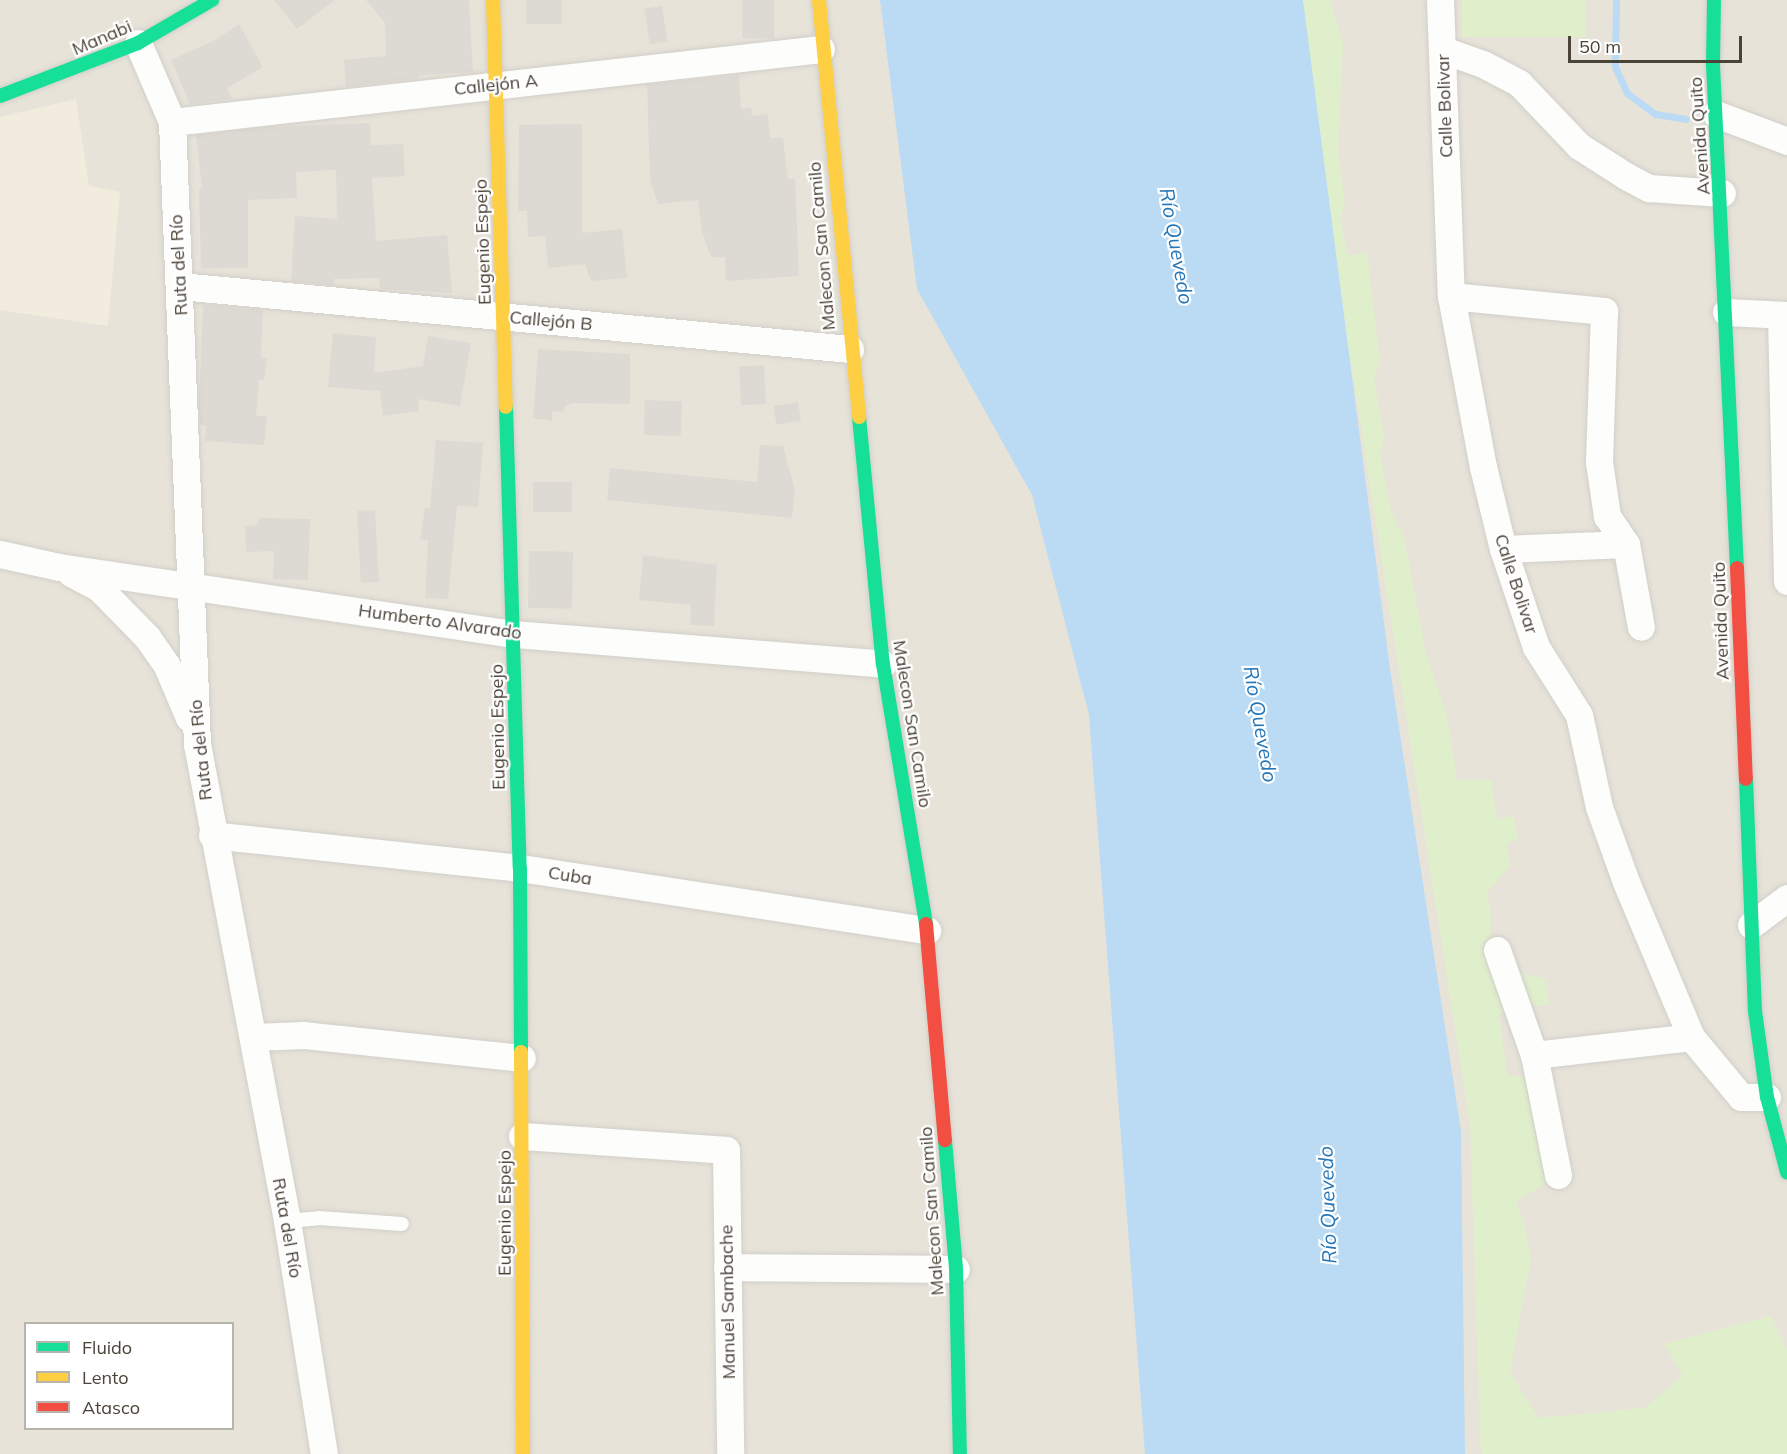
<!DOCTYPE html>
<meta charset="utf-8">
<style>
body{margin:0}
#map{position:relative;width:1787px;height:1454px;overflow:hidden;background:#f3f1ec;font-family:Mulish,sans-serif}
div>[style]{position:absolute}
.residential>*{inset:0;background:#e7e3d9}
.education>*{inset:0;background:#f1ecde}
.green>*{inset:0;background:#e0efcb;transform-origin:0 0}
.water>*{inset:0;background:#badbf3}
.stream>*{height:7px;margin:-3.5px;padding:0 3.5px;transform-origin:3.5px;border-radius:3.5px;background:#badbf3}
.building>*{inset:0;background:#dddad4;transform-origin:0 0}
.roads{filter:drop-shadow(0 0 2px #d1cfc9) drop-shadow(0 0 2px #d1cfc9)}
.lane>*{height:14px;margin:-7px;padding:0 7px;transform-origin:7px;border-radius:7px;background:#fdfdfc}
.street>*{height:27px;margin:-13.5px;padding:0 13.5px;transform-origin:13.5px;border-radius:13.5px;background:#fdfdfc}
.fast>*{height:14px;margin:-7px;padding:0 7px;transform-origin:7px;border-radius:7px;background:#16e098}
.slow>*{height:14px;margin:-7px;padding:0 7px;transform-origin:7px;border-radius:7px;background:#ffcf43}
.jam>*{height:14px;margin:-7px;padding:0 7px;transform-origin:7px;border-radius:7px;background:#f24e42}
span{translate:-50% -50%;white-space:nowrap;text-align:center;line-height:1.15;-webkit-text-stroke:4.5px #fff;paint-order:stroke}
.street-label{font-size:18px;color:#4a4337}
.water-label{font-size:20px;color:#2576b7;font-style:italic}
.legend{position:absolute;left:24px;top:1322px;width:210px;height:108px;box-sizing:border-box;background:#fff;border:2px solid #b7b4af;margin:0;padding:8px 10px;list-style:none;font-size:18px;color:#4a4337}
.legend li{display:flex;align-items:center;gap:12px;height:30px}
.legend b{width:30px;border:2px solid #b7b4af}
.scale{position:absolute;left:1568px;top:36px;width:174px;height:27px;box-sizing:border-box;border:3px solid #4a4337;border-top:0;padding-left:8px;font-size:18px;line-height:21px;white-space:nowrap;color:#4a4337;-webkit-text-stroke:4px #fff;paint-order:stroke}
</style>
<div id="map">
<div class="residential">
<i style="clip-path:polygon(evenodd,0 0,1787px 0,1787px 1454px,0 1454px,0 0,26px 1324px,232px 1324px,232px 1428px,26px 1428px,26px 1324px)"></i>
</div>
<div class="education">
<i style="clip-path:polygon(76px 99px,89px 186px,120px 192px,108px 326px,0 310px,0 117px)"></i>
</div>
<div class="green">
<i style="clip-path:polygon(1294px 0,1330px 0,1343px 43px,1338px 150px,1345px 205px,1340px 220px,1348px 255px,1367px 253px,1380px 361px,1374px 380px,1384px 438px,1380px 452px,1391px 512px,1404px 537px,1426px 654px,1448px 720px,1457px 780px,1491px 780px,1497px 818px,1514px 817px,1518px 840px,1507px 843px,1510px 866px,1487px 893px,1491px 911px,1490px 966px,1546px 979px,1549px 1004px,1499px 1014px,1507px 1076px,1536px 1076px,1549px 1181px,1516px 1201px,1524px 1222px,1531px 1258px,1510px 1371px,1538px 1418px,1644px 1408px,1683px 1376px,1664px 1344px,1770px 1316px,1787px 1350px,1787px 1454px,1481px 1454px,1470px 1124px)"></i>
<i style="left:1462px;top:0;width:124px;height:37px"></i>
</div>
<div class="water">
<i style="clip-path:polygon(880px 0,1303px 0,1390px 669px,1461px 1131px,1465px 1454px,1145px 1454px,1089px 715px,1032px 495px,917px 289px)"></i>
</div>
<div class="stream">
<i style="left:1616px;top:0;width:67px;rotate:90.9deg"></i>
<i style="left:1615px;top:67px;width:29px;rotate:65deg"></i>
<i style="left:1627px;top:93px;width:35px;rotate:37deg"></i>
<i style="left:1655px;top:114px;width:31px;rotate:9deg"></i>
</div>
<div class="building">
<i style="clip-path:polygon(274px 0,335px 0,297px 29px)"></i>
<i style="clip-path:polygon(366px 0,469px 0,473px 72px,419px 75px,419px 78px,346px 87px,344px 60px,386px 56px,385px 23px)"></i>
<i style="left:526px;top:0;width:36px;height:24px"></i>
<i style="left:742px;top:0;width:32px;height:38px"></i>
<i style="left:662px;top:6px;width:36px;height:18px;rotate:81deg"></i>
<i style="clip-path:polygon(239px 24px,263px 67px,227px 88px,232px 99px,190px 104px,171px 60px,215px 40px)"></i>
<i style="clip-path:polygon(739px 75px,741px 109px,751px 108px,752px 116px,768px 114px,770px 138px,783px 138px,788px 179px,795px 179px,799px 276px,726px 281px,725px 257px,711px 257px,702px 232px,698px 200px,658px 204px,650px 180px,647px 84px)"></i>
<i style="clip-path:polygon(370px 123px,371px 145px,403px 144px,405px 176px,372px 178px,376px 241px,447px 235px,452px 293px,380px 289px,379px 278px,334px 279px,334px 285px,291px 281px,295px 216px,337px 219px,336px 170px,296px 172px,297px 198px,248px 200px,248px 268px,201px 268px,199px 189px,202px 188px,196px 135px,267px 127px)"></i>
<i style="clip-path:polygon(582px 124px,582px 233px,622px 229px,627px 278px,591px 281px,585px 264px,548px 268px,545px 236px,528px 237px,527px 211px,518px 211px,519px 125px)"></i>
<i style="clip-path:polygon(203px 305px,263px 310px,261px 357px,267px 358px,264px 380px,259px 380px,256px 416px,267px 416px,264px 445px,205px 441px,206px 426px,200px 425px,199px 405px)"></i>
<i style="clip-path:polygon(333px 333px,376px 337px,374px 373px,423px 366px,428px 336px,471px 343px,460px 406px,418px 399px,419px 411px,383px 416px,380px 391px,328px 387px)"></i>
<i style="clip-path:polygon(538px 349px,630px 354px,630px 404px,572px 403px,565px 406px,564px 412px,552px 411px,552px 421px,533px 418px)"></i>
<i style="left:764px;top:365px;width:39px;height:25px;rotate:87deg"></i>
<i style="left:645px;top:400px;width:37px;height:35px;rotate:2deg"></i>
<i style="left:798px;top:402px;width:19px;height:25px;rotate:81deg"></i>
<i style="clip-path:polygon(436px 440px,483px 443px,478px 507px,457px 506px,448px 599px,425px 598px,428px 540px,420px 539px,425px 508px,430px 508px)"></i>
<i style="clip-path:polygon(760px 445px,783px 446px,795px 490px,792px 518px,607px 500px,610px 468px,757px 482px)"></i>
<i style="left:572px;top:482px;width:30px;height:39px;rotate:90deg"></i>
<i style="left:375px;top:510px;width:72px;height:18px;rotate:87deg"></i>
<i style="clip-path:polygon(260px 518px,310px 519px,308px 580px,273px 579px,274px 551px,246px 552px,245px 526px,257px 525px)"></i>
<i style="left:529px;top:551px;width:44px;height:57px;rotate:1deg"></i>
<i style="clip-path:polygon(643px 555px,717px 565px,714px 626px,690px 625px,691px 605px,639px 600px)"></i>
</div>
<div class="roads">
<div class="lane">
<i style="left:287px;top:1221px;width:32px;rotate:-5deg"></i>
<i style="left:319px;top:1218px;width:83px;rotate:4.1deg"></i>
</div>
<div class="street">
<i style="left:1440px;top:0;width:296px;rotate:87.9deg"></i>
<i style="left:1451px;top:296px;width:174px;rotate:79.4deg"></i>
<i style="left:1483px;top:467px;width:84px;rotate:76.3deg"></i>
<i style="left:1503px;top:549px;width:103px;rotate:71.4deg"></i>
<i style="left:1536px;top:647px;width:80px;rotate:57.7deg"></i>
<i style="left:1579px;top:715px;width:94px;rotate:77.7deg"></i>
<i style="left:1599px;top:807px;width:80px;rotate:70.2deg"></i>
<i style="left:1626px;top:882px;width:168px;rotate:67.2deg"></i>
<i style="left:1691px;top:1037px;width:78px;rotate:50.2deg"></i>
<i style="left:1741px;top:1097px;width:26px"></i>
<i style="left:138px;top:43px;width:86px;rotate:66.7deg"></i>
<i style="left:172px;top:122px;width:623px;rotate:87.7deg"></i>
<i style="left:197px;top:744px;width:485px;rotate:79.3deg"></i>
<i style="left:287px;top:1221px;width:236px;rotate:81deg"></i>
<i style="left:1443px;top:50px;width:42px;rotate:19.3deg"></i>
<i style="left:1483px;top:64px;width:41px;rotate:27.8deg"></i>
<i style="left:1519px;top:83px;width:87px;rotate:46.4deg"></i>
<i style="left:1579px;top:146px;width:56px;rotate:32.6deg"></i>
<i style="left:1626px;top:176px;width:26px;rotate:28deg"></i>
<i style="left:1649px;top:188px;width:73px;rotate:3.9deg"></i>
<i style="left:1716px;top:114px;width:76px;rotate:20.8deg"></i>
<i style="left:172px;top:122px;width:653px;rotate:-6.42deg"></i>
<i style="left:180px;top:286px;width:673px;rotate:5.37deg"></i>
<i style="left:1451px;top:296px;width:154px;rotate:5.6deg"></i>
<i style="left:1604px;top:311px;width:151px;rotate:91.9deg"></i>
<i style="left:1599px;top:462px;width:55px;rotate:81.6deg"></i>
<i style="left:1607px;top:516px;width:34px;rotate:56deg"></i>
<i style="left:1726px;top:312px;width:61px;rotate:2.8deg"></i>
<i style="left:1781px;top:315px;width:266px;rotate:88.7deg"></i>
<i style="left:1503px;top:549px;width:123px;rotate:-2.3deg"></i>
<i style="left:1626px;top:544px;width:84px;rotate:79.8deg"></i>
<i style="left:0;top:554px;width:60px;rotate:12.4deg"></i>
<i style="left:59px;top:567px;width:460px;rotate:8.4deg"></i>
<i style="left:514px;top:634px;width:370px;rotate:4.6deg"></i>
<i style="left:71px;top:573px;width:32px;rotate:28deg"></i>
<i style="left:99px;top:588px;width:69px;rotate:45.6deg"></i>
<i style="left:147px;top:637px;width:35px;rotate:55deg"></i>
<i style="left:167px;top:666px;width:56px;rotate:67.1deg"></i>
<i style="left:212px;top:835px;width:310px;rotate:6.1deg"></i>
<i style="left:520px;top:868px;width:412px;rotate:8.7deg"></i>
<i style="left:1751px;top:925px;width:45px;rotate:-36.9deg"></i>
<i style="left:1497px;top:950px;width:111px;rotate:70.6deg"></i>
<i style="left:253px;top:1037px;width:51px;rotate:-2.2deg"></i>
<i style="left:304px;top:1035px;width:219px;rotate:6deg"></i>
<i style="left:522px;top:1136px;width:204px;rotate:3.9deg"></i>
<i style="left:726px;top:1150px;width:304px;rotate:89.2deg"></i>
<i style="left:1558px;top:1175px;width:122px;rotate:-101.3deg"></i>
<i style="left:1534px;top:1055px;width:158px;rotate:-6.5deg"></i>
<i style="left:727px;top:1267px;width:229px;rotate:0.5deg"></i>
</div>
<div class="fast">
<i style="left:1714px;top:0;width:65px;rotate:90.9deg"></i>
<i style="left:1713px;top:65px;width:504px;rotate:87.27deg"></i>
<i style="left:0;top:96px;width:148px;rotate:-21deg"></i>
<i style="left:138px;top:43px;width:86px;rotate:-30.2deg"></i>
<i style="left:506px;top:407px;width:461px;rotate:88.3deg"></i>
<i style="left:520px;top:868px;width:184px;rotate:89.7deg"></i>
<i style="left:859px;top:417px;width:248px;rotate:84.5deg"></i>
<i style="left:883px;top:664px;width:264px;rotate:80.6deg"></i>
<i style="left:1746px;top:779px;width:232px;rotate:87.8deg"></i>
<i style="left:1755px;top:1011px;width:87px;rotate:82.1deg"></i>
<i style="left:1767px;top:1097px;width:78px;rotate:75.1deg"></i>
<i style="left:945px;top:1140px;width:129px;rotate:85.1deg"></i>
<i style="left:956px;top:1269px;width:185px;rotate:88.8deg"></i>
</div>
<div class="slow">
<i style="left:493px;top:0;width:407px;rotate:88.2deg"></i>
<i style="left:819px;top:0;width:419px;rotate:84.5deg"></i>
<i style="left:521px;top:1052px;width:402px;rotate:89.7deg"></i>
</div>
<div class="jam">
<i style="left:1737px;top:568px;width:211px;rotate:87.6deg"></i>
<i style="left:926px;top:924px;width:217px;rotate:85deg"></i>
</div>
</div>
<div class="street-label">
<span style="left:102px;top:38px;rotate:-23deg">Manabi</span>
<span style="left:496px;top:85px;rotate:-6deg">Callejón A</span>
<span style="left:1445px;top:106px;rotate:-92deg">Calle Bolivar</span>
<span style="left:1700px;top:136px;rotate:-94deg">Avenida Quito</span>
<span style="left:483px;top:242px;rotate:-92deg">Eugenio Espejo</span>
<span style="left:822px;top:246px;rotate:-95deg">Malecon San Camilo</span>
<span style="left:179px;top:265px;rotate:-93deg">Ruta del Río</span>
<span style="left:551px;top:321px;rotate:5deg">Callejón B</span>
<span style="left:1516px;top:584px;rotate:72deg">Calle Bolivar</span>
<span style="left:1721px;top:621px;rotate:-92deg">Avenida Quito</span>
<span style="left:440px;top:622px;rotate:8deg">Humberto Alvarado</span>
<span style="left:912px;top:724px;rotate:81deg">Malecon San Camilo</span>
<span style="left:498px;top:727px;rotate:-91deg">Eugenio Espejo</span>
<span style="left:201px;top:750px;rotate:-96deg">Ruta del Río</span>
<span style="left:570px;top:876px;rotate:9deg">Cuba</span>
<span style="left:932px;top:1211px;rotate:-94deg">Malecon San Camilo</span>
<span style="left:505px;top:1213px;rotate:-90deg">Eugenio Espejo</span>
<span style="left:287px;top:1228px;rotate:80deg">Ruta del Río</span>
<span style="left:728px;top:1302px;rotate:-91deg">Manuel Sambache</span>
</div>
<div class="water-label">
<span style="left:1177px;top:246px;rotate:80deg">Río Quevedo</span>
<span style="left:1261px;top:724px;rotate:80deg">Río Quevedo</span>
<span style="left:1327px;top:1205px;rotate:-92deg">Río Quevedo</span>
</div>
<ul class="legend">
<li><b style="height:8px;background:#16e098"></b>Fluido</li>
<li><b style="height:8px;background:#ffcf43"></b>Lento</li>
<li><b style="height:8px;background:#f24e42"></b>Atasco</li>
</ul>
<div class="scale">50 m</div>
</div>
